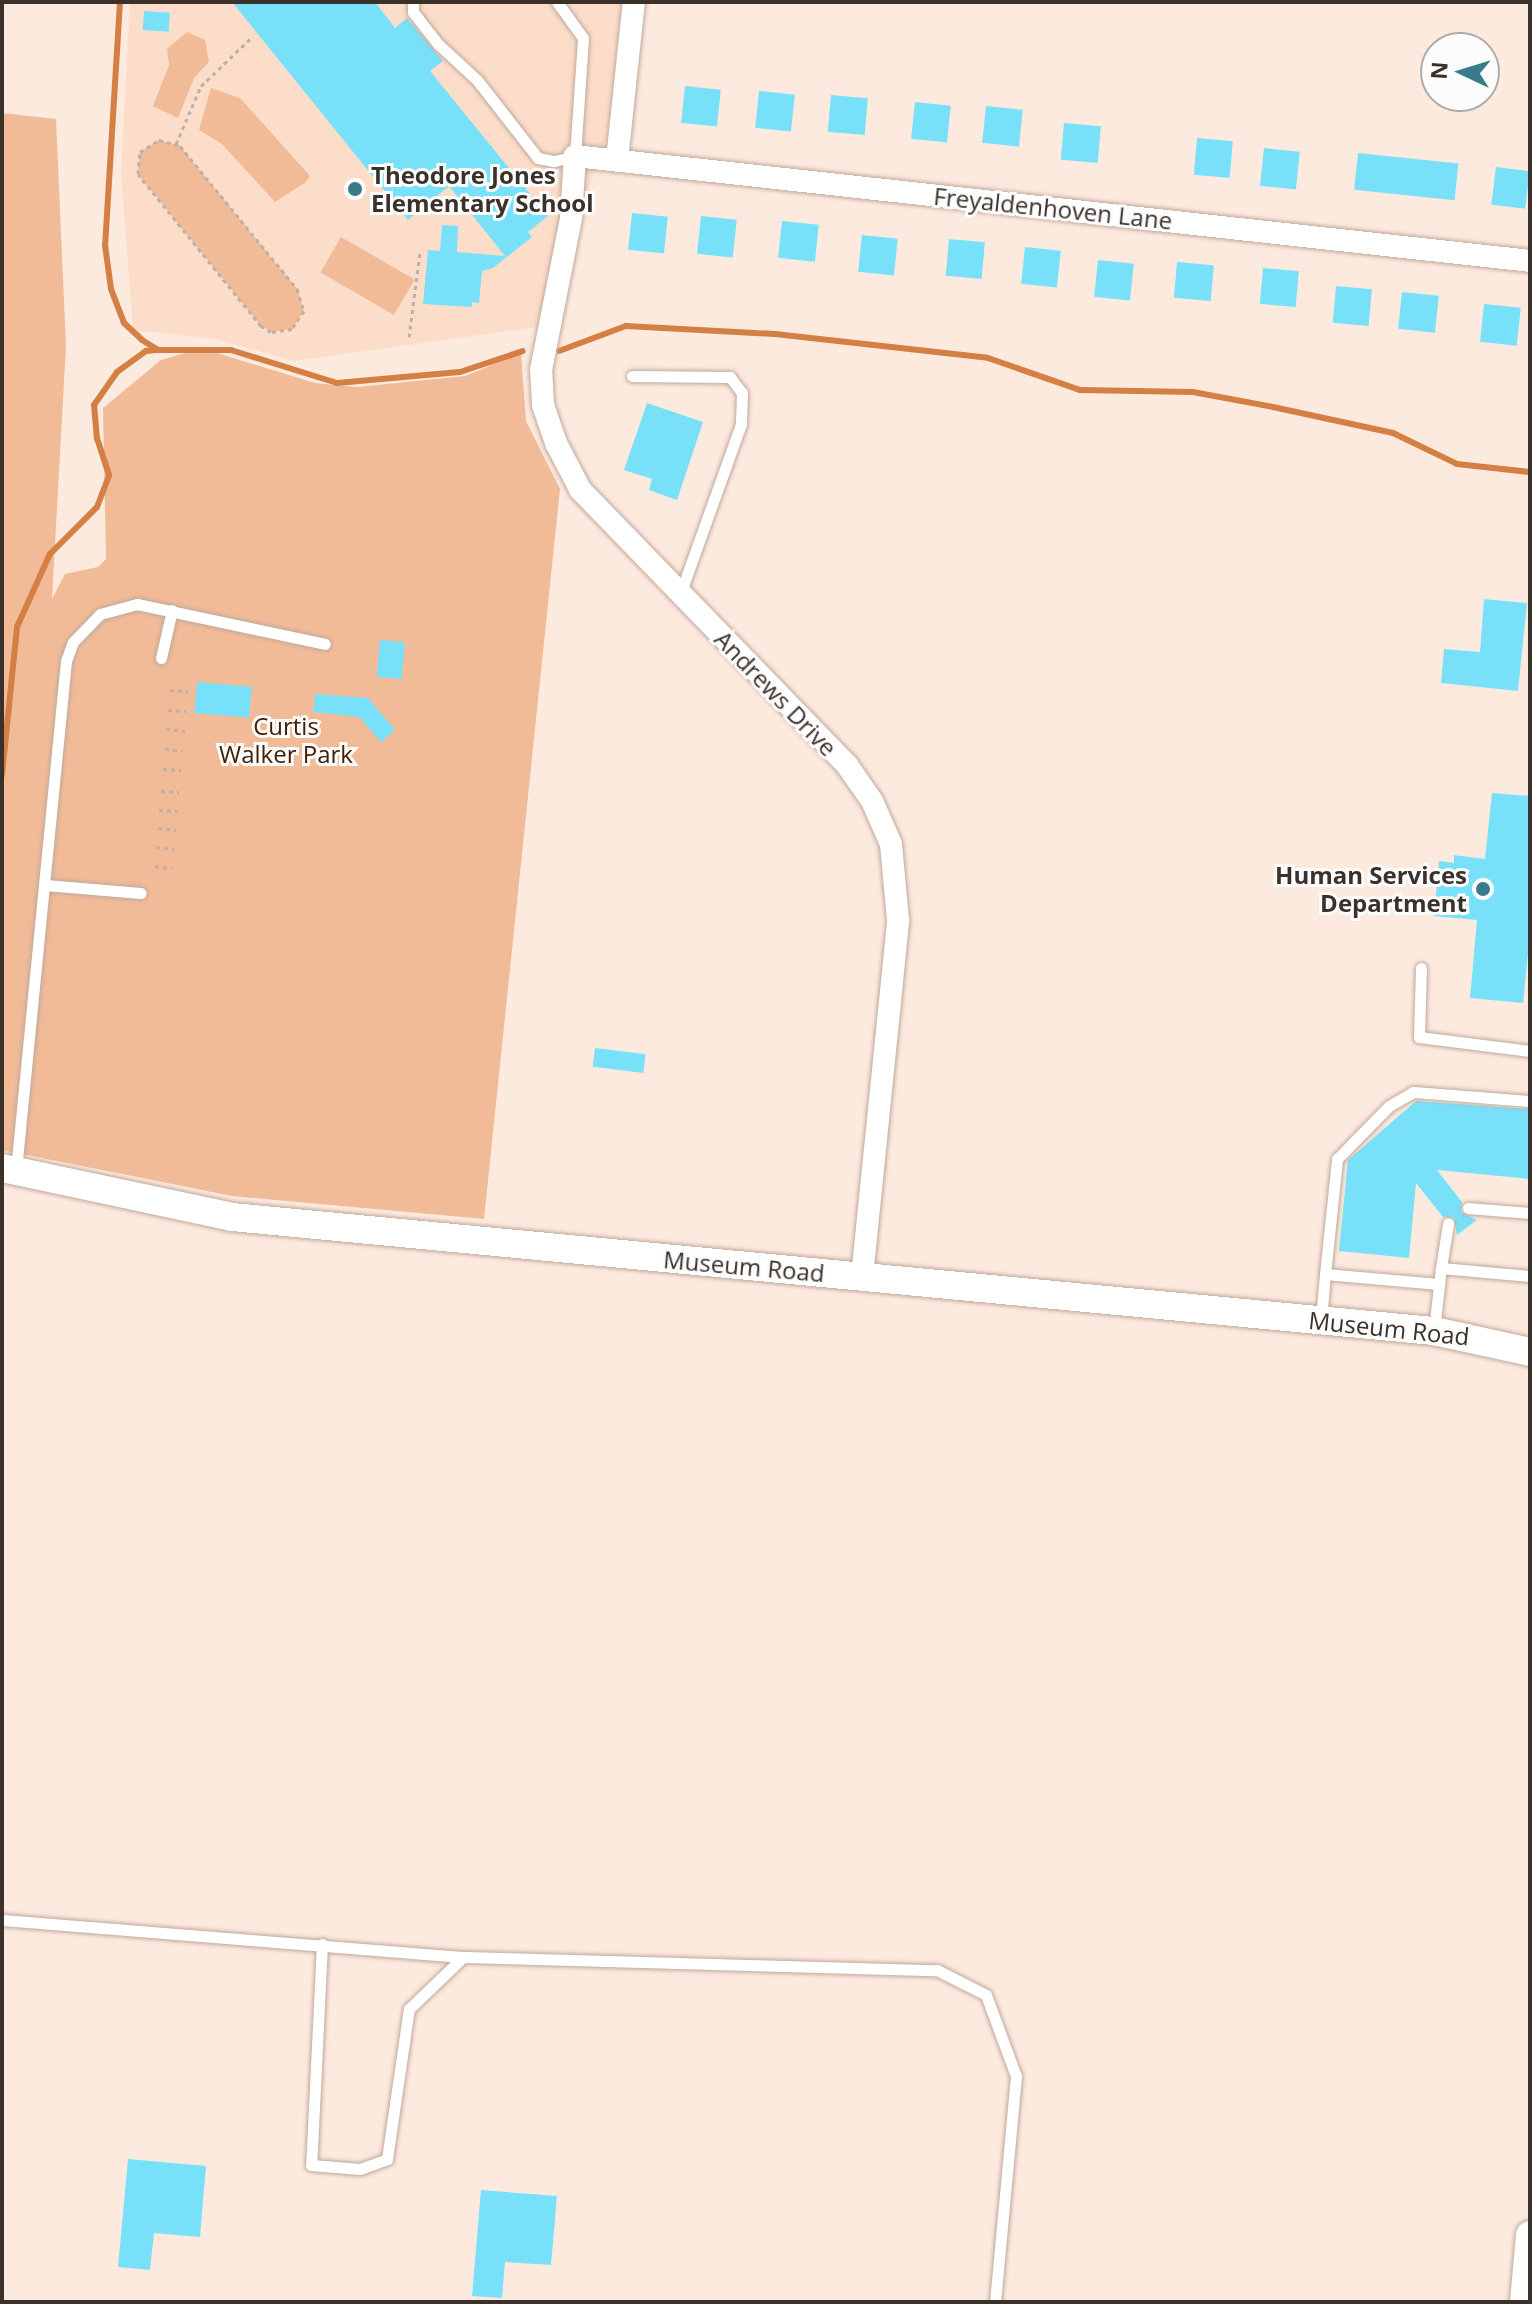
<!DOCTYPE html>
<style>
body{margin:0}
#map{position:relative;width:1532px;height:2304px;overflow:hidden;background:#fdeadf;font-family:"Open Sans",sans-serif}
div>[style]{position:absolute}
.built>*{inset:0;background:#fcddca}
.green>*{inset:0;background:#f2bb98;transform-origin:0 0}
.stream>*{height:6px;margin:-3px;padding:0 3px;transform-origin:3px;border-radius:3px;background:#d48044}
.building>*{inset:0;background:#78e1f9;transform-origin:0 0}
.path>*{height:3px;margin-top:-1.5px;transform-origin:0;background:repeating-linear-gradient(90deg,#bfafa6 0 4px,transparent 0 8px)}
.roads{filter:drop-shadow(0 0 2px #c0a99b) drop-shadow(0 0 2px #c0a99b)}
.service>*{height:11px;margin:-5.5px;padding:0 5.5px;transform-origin:5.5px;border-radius:5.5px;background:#fff}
.minor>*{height:22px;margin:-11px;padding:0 11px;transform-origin:11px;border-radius:11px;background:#fff}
.tertiary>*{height:28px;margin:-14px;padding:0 14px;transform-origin:14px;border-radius:14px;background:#fff}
.dots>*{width:22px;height:22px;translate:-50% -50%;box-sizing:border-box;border:4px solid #fcfcfc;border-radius:50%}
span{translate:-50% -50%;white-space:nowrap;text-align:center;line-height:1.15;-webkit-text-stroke:6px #fcfcfc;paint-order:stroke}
.poi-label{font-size:24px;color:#3a312b;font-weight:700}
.left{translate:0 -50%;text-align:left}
.right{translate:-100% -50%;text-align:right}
.street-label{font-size:24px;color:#3a312b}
.park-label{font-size:24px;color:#412006}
.frame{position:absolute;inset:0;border:4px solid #3a312b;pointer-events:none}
.north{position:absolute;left:1420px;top:32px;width:80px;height:80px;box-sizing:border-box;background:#fcfcfc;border:2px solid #aeaba8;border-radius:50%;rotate:274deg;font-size:22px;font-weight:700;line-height:32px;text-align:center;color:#3a312b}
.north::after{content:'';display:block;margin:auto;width:28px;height:36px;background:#387c8b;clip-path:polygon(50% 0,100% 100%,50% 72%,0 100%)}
</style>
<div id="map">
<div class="built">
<i style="clip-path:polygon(130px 2px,622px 2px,607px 135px,584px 201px,558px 324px,294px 361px,216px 339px,133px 330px,121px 173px)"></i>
</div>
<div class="green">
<i style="clip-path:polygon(187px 32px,205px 40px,209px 62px,194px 78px,178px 118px,153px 106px,169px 65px,167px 49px)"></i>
<i style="clip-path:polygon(211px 88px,240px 98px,310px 176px,306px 182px,275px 202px,222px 144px,199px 130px)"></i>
<i style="clip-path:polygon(2px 113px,56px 119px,66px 346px,52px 599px,65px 574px,98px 567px,106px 559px,103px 408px,161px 360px,189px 352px,217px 353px,315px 383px,357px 387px,465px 376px,521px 353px,526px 421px,560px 489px,484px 1219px,232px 1196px,2px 1150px)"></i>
<i style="clip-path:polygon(159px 140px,180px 146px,297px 289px,304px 311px,292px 329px,271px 332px,261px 326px,145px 183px,138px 174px,140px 152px)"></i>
<i style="left:341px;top:237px;width:85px;height:41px;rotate:30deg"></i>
</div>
<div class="stream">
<i style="left:120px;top:2px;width:243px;rotate:93.5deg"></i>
<i style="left:105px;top:245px;width:44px;rotate:82.2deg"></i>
<i style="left:111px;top:289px;width:36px;rotate:69deg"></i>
<i style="left:124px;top:323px;width:25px;rotate:43deg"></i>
<i style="left:142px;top:340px;width:19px;rotate:32deg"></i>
<i style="left:158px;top:350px;width:73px"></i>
<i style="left:231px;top:350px;width:111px;rotate:17.3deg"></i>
<i style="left:337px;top:383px;width:123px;rotate:-5.1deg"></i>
<i style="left:460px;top:372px;width:66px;rotate:-18.4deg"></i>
<i style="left:559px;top:351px;width:72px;rotate:-20.5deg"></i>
<i style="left:626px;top:326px;width:149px;rotate:3.1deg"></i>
<i style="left:775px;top:334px;width:214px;rotate:6.4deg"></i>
<i style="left:988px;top:358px;width:97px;rotate:19.2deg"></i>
<i style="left:1080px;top:390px;width:113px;rotate:1deg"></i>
<i style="left:1193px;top:392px;width:81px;rotate:10.6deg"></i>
<i style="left:1273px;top:407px;width:123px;rotate:12.2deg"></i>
<i style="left:1393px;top:433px;width:71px;rotate:25.8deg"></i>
<i style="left:1457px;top:464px;width:73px;rotate:6.3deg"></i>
<i style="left:2px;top:775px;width:149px;rotate:-84.2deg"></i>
<i style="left:17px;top:627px;width:80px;rotate:-65.7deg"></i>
<i style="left:50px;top:554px;width:66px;rotate:-45deg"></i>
<i style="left:97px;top:507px;width:34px;rotate:-69deg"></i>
<i style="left:109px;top:475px;width:38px;rotate:-108deg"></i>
<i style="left:97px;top:439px;width:34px;rotate:-95deg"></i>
<i style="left:94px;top:405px;width:40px;rotate:-55.1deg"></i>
<i style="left:117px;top:372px;width:36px;rotate:-36deg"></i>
<i style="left:146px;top:351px;width:10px;rotate:-6deg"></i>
</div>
<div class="building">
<i style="clip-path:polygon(232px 2px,375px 2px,395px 28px,407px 18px,443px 61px,430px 71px,548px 216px,528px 232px,532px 237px,493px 268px,482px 271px,479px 303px,472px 302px,472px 307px,423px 304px,428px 250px,440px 251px,442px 225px,458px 226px,457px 252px,505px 256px,449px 186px,408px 220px)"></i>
<i style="left:144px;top:11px;width:26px;height:19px;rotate:4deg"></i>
<i style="left:685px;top:86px;width:36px;height:37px;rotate:6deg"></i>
<i style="left:759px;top:91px;width:36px;height:37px;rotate:6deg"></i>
<i style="left:831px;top:95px;width:37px;height:37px;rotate:5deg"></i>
<i style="left:915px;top:102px;width:36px;height:37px;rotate:6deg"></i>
<i style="left:986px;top:106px;width:37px;height:37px;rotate:6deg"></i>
<i style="left:1064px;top:123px;width:37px;height:37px;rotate:5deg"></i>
<i style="left:1197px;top:138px;width:36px;height:37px;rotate:5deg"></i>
<i style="left:1264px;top:148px;width:36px;height:38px;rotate:6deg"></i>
<i style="left:1358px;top:153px;width:101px;height:37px;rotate:6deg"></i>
<i style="left:1496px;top:167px;width:34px;height:38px;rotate:7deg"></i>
<i style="left:632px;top:213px;width:36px;height:37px;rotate:6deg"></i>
<i style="left:701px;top:216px;width:36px;height:38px;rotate:6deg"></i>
<i style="left:782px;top:221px;width:37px;height:37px;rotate:6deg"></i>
<i style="left:862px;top:235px;width:36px;height:37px;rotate:6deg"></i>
<i style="left:949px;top:239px;width:36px;height:37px;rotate:5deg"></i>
<i style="left:1025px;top:247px;width:36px;height:37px;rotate:6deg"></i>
<i style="left:1098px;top:260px;width:36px;height:37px;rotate:6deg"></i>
<i style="left:1177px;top:262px;width:37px;height:36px;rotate:5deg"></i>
<i style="left:1263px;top:268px;width:36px;height:36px;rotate:5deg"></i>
<i style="left:1336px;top:286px;width:36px;height:37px;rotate:5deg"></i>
<i style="left:1402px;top:292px;width:37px;height:37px;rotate:6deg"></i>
<i style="left:1484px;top:304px;width:37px;height:38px;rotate:6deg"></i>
<i style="clip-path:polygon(647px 403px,703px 422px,677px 500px,649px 490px,652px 479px,624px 470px)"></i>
<i style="clip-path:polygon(1484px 599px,1527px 603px,1518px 691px,1441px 683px,1444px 649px,1480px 652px)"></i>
<i style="left:380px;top:640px;width:25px;height:37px;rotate:5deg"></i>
<i style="left:197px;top:682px;width:55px;height:31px;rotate:5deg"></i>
<i style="clip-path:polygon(315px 694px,368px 698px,395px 730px,381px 742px,359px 717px,313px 712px)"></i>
<i style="clip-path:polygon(1492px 793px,1530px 796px,1530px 934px,1523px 1003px,1470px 998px,1477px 920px,1434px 916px,1439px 861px,1454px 863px,1454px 855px,1485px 859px)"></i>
<i style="left:595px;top:1048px;width:51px;height:19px;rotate:7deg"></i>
<i style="clip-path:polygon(1416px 1101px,1530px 1109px,1530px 1179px,1437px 1170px,1462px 1202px,1461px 1212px,1477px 1220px,1457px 1235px,1454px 1218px,1443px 1217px,1416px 1183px,1409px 1258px,1339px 1251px,1348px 1160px)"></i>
<i style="clip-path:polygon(128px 2159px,206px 2166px,200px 2237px,154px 2233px,150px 2270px,118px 2267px)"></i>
<i style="clip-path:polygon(481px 2190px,557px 2196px,551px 2265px,505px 2262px,502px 2298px,472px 2296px)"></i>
</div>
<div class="path">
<i style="left:159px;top:140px;width:22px;rotate:16deg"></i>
<i style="left:180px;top:146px;width:185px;rotate:50.7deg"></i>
<i style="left:297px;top:289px;width:23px;rotate:72deg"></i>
<i style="left:304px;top:311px;width:22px;rotate:124deg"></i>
<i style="left:292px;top:329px;width:21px;rotate:172deg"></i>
<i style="left:271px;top:332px;width:12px;rotate:-149deg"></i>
<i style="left:261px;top:326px;width:184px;rotate:-129deg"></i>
<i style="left:145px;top:183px;width:11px;rotate:-128deg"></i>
<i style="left:138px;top:174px;width:22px;rotate:-85deg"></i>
<i style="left:140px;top:152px;width:22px;rotate:-32deg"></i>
<i style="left:176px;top:144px;width:63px;rotate:-66.7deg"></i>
<i style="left:201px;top:86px;width:72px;rotate:-43.9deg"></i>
<i style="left:409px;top:337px;width:86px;rotate:-82.6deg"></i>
<i style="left:170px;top:690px;width:18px;rotate:3deg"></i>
<i style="left:168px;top:710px;width:18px;rotate:3deg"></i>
<i style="left:166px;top:729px;width:19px;rotate:6deg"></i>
<i style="left:165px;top:749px;width:18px;rotate:6deg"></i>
<i style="left:163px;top:769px;width:18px;rotate:3deg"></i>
<i style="left:161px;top:791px;width:18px;rotate:3deg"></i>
<i style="left:159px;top:810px;width:19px;rotate:3deg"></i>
<i style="left:158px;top:828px;width:18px;rotate:6deg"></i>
<i style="left:156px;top:847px;width:18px;rotate:6deg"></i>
<i style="left:155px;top:866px;width:17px;rotate:7deg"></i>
</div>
<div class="roads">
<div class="service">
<i style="left:413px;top:2px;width:10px;rotate:90deg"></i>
<i style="left:413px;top:12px;width:41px;rotate:52deg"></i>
<i style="left:438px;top:44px;width:53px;rotate:42.7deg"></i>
<i style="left:477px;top:80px;width:99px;rotate:52deg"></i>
<i style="left:538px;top:158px;width:16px;rotate:11deg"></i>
<i style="left:554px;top:161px;width:22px;rotate:-13deg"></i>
<i style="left:575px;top:156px;width:118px;rotate:-86.1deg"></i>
<i style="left:583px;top:38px;width:44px;rotate:-125.8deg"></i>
<i style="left:632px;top:376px;width:98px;rotate:0.6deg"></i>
<i style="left:730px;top:377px;width:20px;rotate:53deg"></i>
<i style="left:742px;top:393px;width:31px;rotate:92deg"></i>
<i style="left:741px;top:424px;width:181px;rotate:109.7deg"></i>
<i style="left:161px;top:658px;width:49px;rotate:-77.1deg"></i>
<i style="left:45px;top:885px;width:96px;rotate:4.8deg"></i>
<i style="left:1421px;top:968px;width:69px;rotate:91.7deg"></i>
<i style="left:1419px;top:1037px;width:112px;rotate:7.2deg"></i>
<i style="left:16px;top:1170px;width:511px;rotate:-84.39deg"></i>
<i style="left:66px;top:661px;width:20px;rotate:-70deg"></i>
<i style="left:73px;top:642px;width:39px;rotate:-46deg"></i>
<i style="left:100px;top:614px;width:38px;rotate:-15deg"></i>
<i style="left:137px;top:604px;width:192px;rotate:12deg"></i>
<i style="left:1468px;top:1208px;width:62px;rotate:4.6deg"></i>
<i style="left:1441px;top:1268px;width:45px;rotate:-81deg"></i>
<i style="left:1325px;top:1274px;width:116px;rotate:-84deg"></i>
<i style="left:1337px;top:1159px;width:74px;rotate:-45.5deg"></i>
<i style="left:1389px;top:1106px;width:28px;rotate:-30deg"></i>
<i style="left:1413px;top:1092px;width:117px;rotate:4.4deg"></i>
<i style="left:1321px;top:1320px;width:46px;rotate:-85deg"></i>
<i style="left:1325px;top:1274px;width:114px;rotate:5deg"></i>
<i style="left:1434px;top:1330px;width:62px;rotate:-83.6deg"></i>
<i style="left:1441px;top:1268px;width:89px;rotate:5.1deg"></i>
<i style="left:2px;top:1920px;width:462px;rotate:4.6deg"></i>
<i style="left:463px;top:1957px;width:474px;rotate:1.6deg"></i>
<i style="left:937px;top:1970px;width:55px;rotate:27deg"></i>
<i style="left:986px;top:1995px;width:86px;rotate:69.7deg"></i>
<i style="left:1016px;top:2076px;width:227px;rotate:95.3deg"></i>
<i style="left:322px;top:1944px;width:221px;rotate:92.8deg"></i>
<i style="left:311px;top:2165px;width:49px;rotate:4.7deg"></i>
<i style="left:360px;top:2169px;width:29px;rotate:-20deg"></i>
<i style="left:387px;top:2159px;width:152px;rotate:-81.7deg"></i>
<i style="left:409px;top:2009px;width:75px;rotate:-43.9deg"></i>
</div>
<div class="minor">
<i style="left:617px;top:160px;width:159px;rotate:-83.9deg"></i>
<i style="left:862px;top:1277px;width:359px;rotate:-84.2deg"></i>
<i style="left:898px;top:920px;width:76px;rotate:-95.3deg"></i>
<i style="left:891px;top:844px;width:47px;rotate:-113.8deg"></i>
<i style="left:872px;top:801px;width:44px;rotate:-124.8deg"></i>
<i style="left:847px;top:765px;width:384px;rotate:-134.1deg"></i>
<i style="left:580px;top:489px;width:52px;rotate:-117.6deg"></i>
<i style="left:556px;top:443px;width:40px;rotate:-108.9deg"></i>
<i style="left:543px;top:405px;width:35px;rotate:-93deg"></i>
<i style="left:541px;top:370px;width:155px;rotate:-78.8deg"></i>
<i style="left:571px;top:218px;width:62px;rotate:-86.3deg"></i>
<i style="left:575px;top:156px;width:961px;rotate:6.27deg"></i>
</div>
<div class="tertiary">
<i style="left:2px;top:1168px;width:235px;rotate:12deg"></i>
<i style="left:232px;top:1217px;width:1207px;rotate:5.42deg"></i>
<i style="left:1434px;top:1331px;width:98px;rotate:12.3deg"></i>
<i style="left:1524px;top:2302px;width:67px;rotate:-84.9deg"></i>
</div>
</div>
<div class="dots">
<i style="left:355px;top:189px;background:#387c8b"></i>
<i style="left:1483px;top:889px;background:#387c8b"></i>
</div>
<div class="poi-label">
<span class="left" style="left:371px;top:189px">Theodore Jones<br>Elementary School</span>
<span class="right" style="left:1467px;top:889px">Human Services<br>Department</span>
</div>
<div class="street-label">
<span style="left:1053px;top:208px;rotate:6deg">Freyaldenhoven Lane</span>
<span style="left:776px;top:693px;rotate:46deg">Andrews Drive</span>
<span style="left:744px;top:1266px;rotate:5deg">Museum Road</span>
<span style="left:1389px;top:1328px;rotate:6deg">Museum Road</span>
</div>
<div class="park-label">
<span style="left:286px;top:740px">Curtis<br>Walker Park</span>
</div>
<div class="frame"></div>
<div class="north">N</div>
</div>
